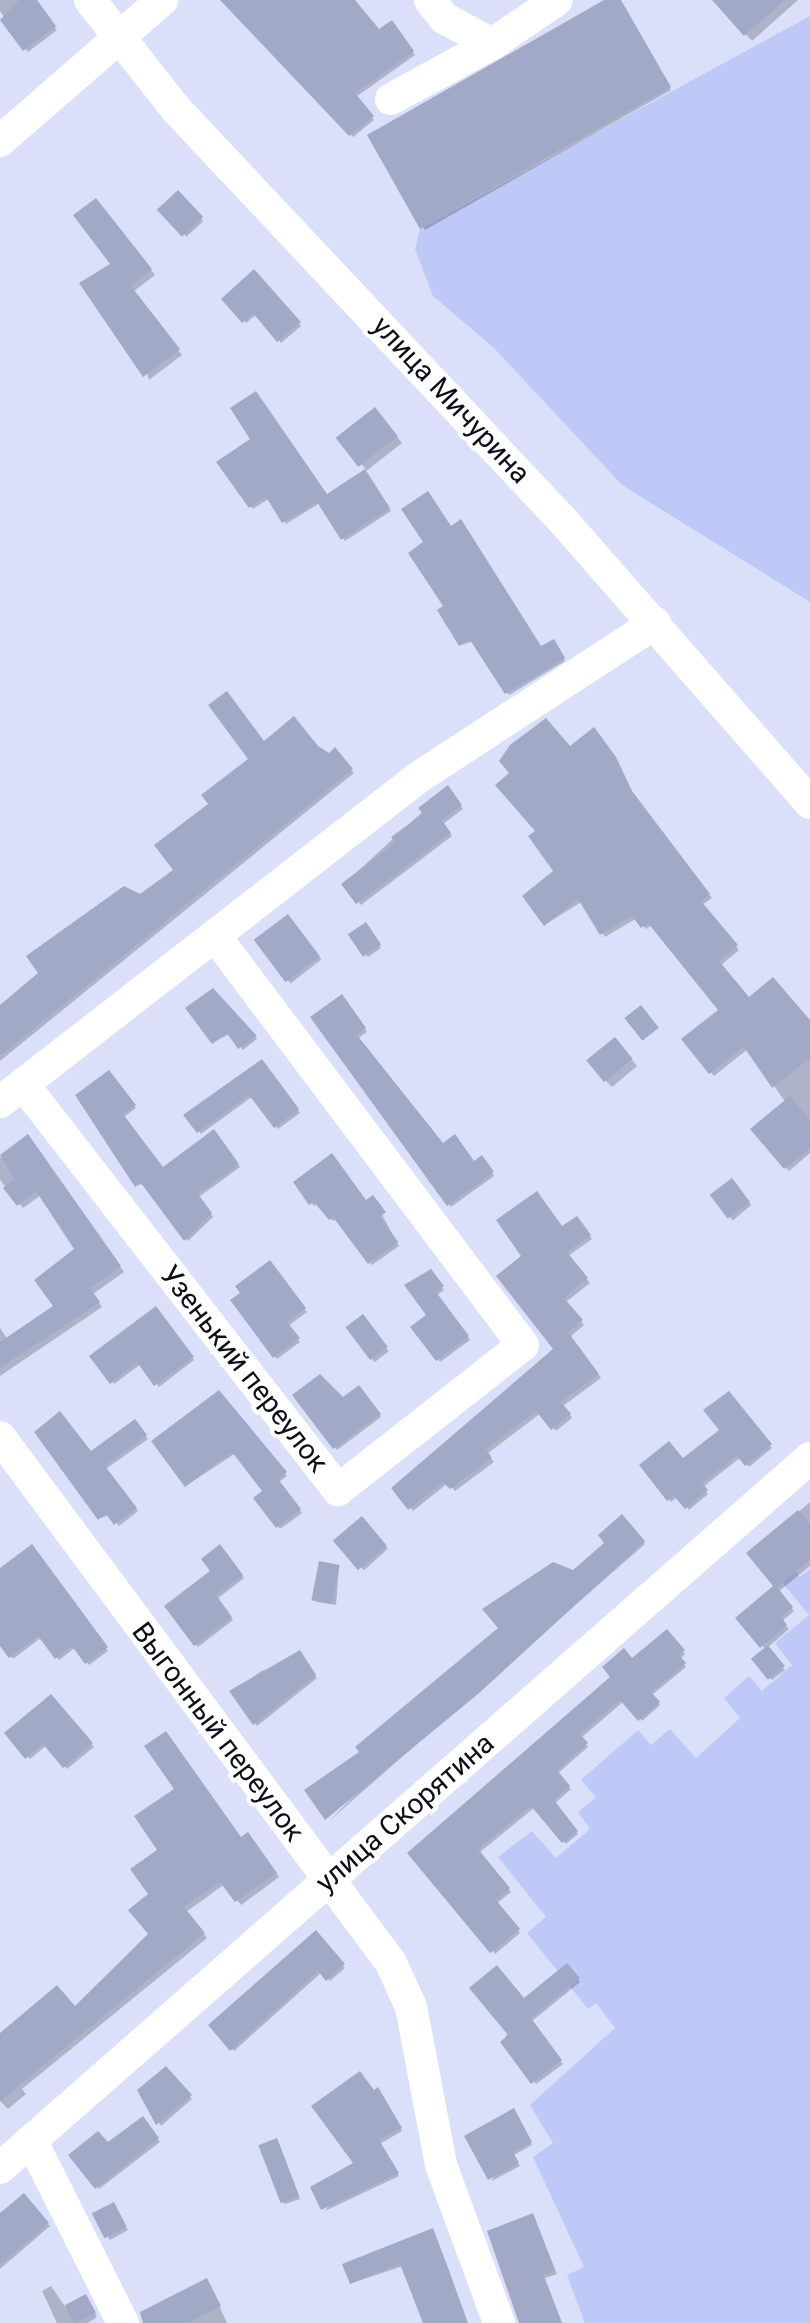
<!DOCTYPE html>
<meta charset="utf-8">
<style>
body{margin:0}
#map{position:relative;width:810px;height:2323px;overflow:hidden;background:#dae0fa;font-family:Roboto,sans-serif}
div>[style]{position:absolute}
.green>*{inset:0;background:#bfc9f7}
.shadow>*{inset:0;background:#0003;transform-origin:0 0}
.building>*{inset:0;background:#a2a9c7;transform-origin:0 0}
.minor>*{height:32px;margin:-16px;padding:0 16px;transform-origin:16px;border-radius:16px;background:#fff}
span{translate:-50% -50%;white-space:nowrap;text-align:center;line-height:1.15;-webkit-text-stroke:8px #fff;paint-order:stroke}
.street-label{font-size:28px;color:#0c0e18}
</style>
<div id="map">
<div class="green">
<i style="clip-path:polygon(810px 16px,810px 602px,622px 485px,494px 348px,433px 296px,415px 249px,420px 229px)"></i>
<i style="clip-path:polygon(793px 1568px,800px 1577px,810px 1569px,810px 2323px,585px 2323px,567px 2275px,584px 2267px,533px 2157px,553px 2143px,530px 2105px,615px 2028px,596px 2003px,588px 2009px,527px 1933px,546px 1917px,498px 1857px,532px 1831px,556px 1858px,590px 1829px,578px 1812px,596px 1797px,581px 1780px,638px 1730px,651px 1745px,670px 1729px,696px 1758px,740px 1718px,724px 1698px,749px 1676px,762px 1691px,792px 1665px,775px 1643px,809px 1615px,780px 1580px)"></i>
</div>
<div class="shadow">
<i style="clip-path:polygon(0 0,33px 0,57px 30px,28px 52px,0 11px)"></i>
<i style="clip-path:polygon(224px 0,353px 0,379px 32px,394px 25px,415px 55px,356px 97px,374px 120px,353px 137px)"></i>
<i style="clip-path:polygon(609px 0,620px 0,671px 90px,425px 230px,370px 136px)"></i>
<i style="clip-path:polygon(715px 0,798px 0,752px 41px)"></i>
<i style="left:178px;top:194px;width:37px;height:23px;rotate:47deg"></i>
<i style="clip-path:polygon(101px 206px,155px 275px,134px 291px,182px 355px,149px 380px)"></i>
<i style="clip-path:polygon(254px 272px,301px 326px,281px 343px,257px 314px,246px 323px,224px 299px)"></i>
<i style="clip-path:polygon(382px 417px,402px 443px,365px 472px,391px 511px,345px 541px,320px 503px,286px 524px,270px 498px,253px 509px,220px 462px,327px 496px,367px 471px,340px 438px)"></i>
<i style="clip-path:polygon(447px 607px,542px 649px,556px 645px,565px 661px,509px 695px,474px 641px,461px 645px)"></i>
<i style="clip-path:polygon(264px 744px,329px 756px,334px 751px,354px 773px,0 1061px,0 1008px,176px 871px,212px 805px)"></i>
<i style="clip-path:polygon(570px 749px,634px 798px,712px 898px,702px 905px,739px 950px,720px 966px,749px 1000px,810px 1024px,810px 1153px,789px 1171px,754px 1130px,786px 1103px,748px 1049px,714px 1076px,685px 1040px,721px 1010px,652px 925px,646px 929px,637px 918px,605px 937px,583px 901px,546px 924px,557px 871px,538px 831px)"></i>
<i style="clip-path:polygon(447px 789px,463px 809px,443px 824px,452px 836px,361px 905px,344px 884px)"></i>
<i style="left:288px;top:917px;width:54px;height:39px;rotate:52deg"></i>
<i style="clip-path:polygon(368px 928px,381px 948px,368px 957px,366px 955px)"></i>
<i style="clip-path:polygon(212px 991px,257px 1039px,243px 1050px,230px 1034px,213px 1042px)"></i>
<i style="clip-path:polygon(344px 1000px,367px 1032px,357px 1039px,443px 1146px,474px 1164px,482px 1158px,494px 1176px,451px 1207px,313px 1018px)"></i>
<i style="clip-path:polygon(621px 1046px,637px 1066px,612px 1087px,605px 1080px)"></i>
<i style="clip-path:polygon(262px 1063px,300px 1113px,278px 1129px,253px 1096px,201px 1134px,187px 1115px)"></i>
<i style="clip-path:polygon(109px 1073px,136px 1108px,124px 1117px,163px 1170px,216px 1135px,240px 1167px,199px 1197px,213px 1217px,188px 1241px,145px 1184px,137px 1185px)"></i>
<i style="clip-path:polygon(27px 1137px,124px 1272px,93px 1294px,102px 1307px,0 1376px,0 1328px,8px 1340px,57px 1307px,78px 1250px,41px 1195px,23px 1208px,0 1180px,0 1158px)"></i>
<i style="left:732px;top:1182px;width:30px;height:24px;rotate:50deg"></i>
<i style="clip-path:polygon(296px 1183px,367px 1203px,373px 1198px,399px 1246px,372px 1265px,337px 1218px,333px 1221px,318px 1203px,314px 1206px)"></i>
<i style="clip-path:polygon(580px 1222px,592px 1239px,568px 1256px,590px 1283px,566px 1302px,584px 1325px,570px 1337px,601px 1378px,563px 1406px,572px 1418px,556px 1431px,541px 1413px,487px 1454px,494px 1462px,455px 1491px,448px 1483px,413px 1511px,394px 1488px,556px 1349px,563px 1229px)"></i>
<i style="clip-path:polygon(270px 1263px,307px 1312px,288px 1326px,300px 1342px,277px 1359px,233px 1301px)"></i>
<i style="clip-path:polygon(430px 1272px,444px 1290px,436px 1296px,470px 1340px,440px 1362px,413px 1328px,430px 1315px)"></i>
<i style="clip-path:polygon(156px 1309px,194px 1360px,159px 1387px,141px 1364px,114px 1384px,93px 1357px)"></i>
<i style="left:363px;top:1317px;width:43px;height:18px;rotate:53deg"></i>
<i style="clip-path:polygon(359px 1388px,381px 1417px,337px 1450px,296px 1395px,342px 1399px)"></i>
<i style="clip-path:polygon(219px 1393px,287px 1476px,279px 1482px,302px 1513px,280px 1529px,256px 1498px,265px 1491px,236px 1453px,187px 1485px)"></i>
<i style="clip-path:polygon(729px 1394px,772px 1448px,749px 1467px,741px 1457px,703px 1487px,708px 1494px,689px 1510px,678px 1496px,671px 1502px,643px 1466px,683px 1462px,722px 1430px)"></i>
<i style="clip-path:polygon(135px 1422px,148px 1439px,106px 1469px,138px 1511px,119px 1526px,110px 1515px,100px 1518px,91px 1454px)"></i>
<i style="clip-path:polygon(810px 1502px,810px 1566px,778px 1592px,794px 1611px,782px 1621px,789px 1629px,767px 1648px,785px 1670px,772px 1680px,755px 1660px,766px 1650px,738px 1618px,776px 1586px,750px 1554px)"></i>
<i style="clip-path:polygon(622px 1518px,645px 1544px,329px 1821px,607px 1543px)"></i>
<i style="left:361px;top:1519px;width:40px;height:32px;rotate:48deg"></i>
<i style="clip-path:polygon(220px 1547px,244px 1578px,217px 1599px,233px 1620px,198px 1647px,167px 1606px,213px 1571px)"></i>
<i style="clip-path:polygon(34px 1550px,108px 1651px,89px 1665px,76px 1647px,59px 1660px,42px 1637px,13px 1659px,0 1642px,0 1571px)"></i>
<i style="clip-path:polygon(339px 1567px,336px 1605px,318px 1602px,315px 1600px)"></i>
<i style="clip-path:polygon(666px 1632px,685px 1654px,680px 1659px,686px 1667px,652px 1695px,660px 1705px,642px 1721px,624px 1701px,581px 1738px,588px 1747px,557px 1774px,571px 1789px,554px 1804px,578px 1834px,566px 1844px,535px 1807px,479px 1853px,511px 1892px,496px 1904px,520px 1933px,495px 1954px,411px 1854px)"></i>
<i style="clip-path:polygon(302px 1656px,317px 1678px,257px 1726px,232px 1692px,263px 1670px,267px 1675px)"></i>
<i style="clip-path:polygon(51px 1697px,94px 1747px,67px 1769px,47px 1745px,30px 1759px,8px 1734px)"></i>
<i style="clip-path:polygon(252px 1839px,279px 1877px,241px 1905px,225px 1884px,186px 1912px,207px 1938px,22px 2089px,26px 2094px,8px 2109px,0 2101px,0 2036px,75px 2010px,242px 1840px)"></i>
<i style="clip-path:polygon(315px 1934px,345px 1968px,330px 1981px,322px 1972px,234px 2051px,212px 2026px)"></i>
<i style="clip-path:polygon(567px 1966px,580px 1982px,531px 2022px,563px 2064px,536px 2084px,503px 2042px,524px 2001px)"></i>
<i style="clip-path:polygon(166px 2069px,192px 2099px,161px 2126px,141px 2091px)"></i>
<i style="clip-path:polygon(374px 2093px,380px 2093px,402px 2131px,380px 2144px,399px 2176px,325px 2211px,357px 2164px)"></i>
<i style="clip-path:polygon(516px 2114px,532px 2145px,514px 2155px,520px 2166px,492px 2181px)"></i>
<i style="clip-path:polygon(143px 2119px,160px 2142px,99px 2189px,72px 2156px,108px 2145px)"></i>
<i style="clip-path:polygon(279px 2144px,300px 2199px,285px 2204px,282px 2202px)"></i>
<i style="clip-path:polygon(24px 2196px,50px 2226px,0 2269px,0 2217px)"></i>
<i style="clip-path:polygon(116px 2208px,128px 2230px,110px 2240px,108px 2237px)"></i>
<i style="clip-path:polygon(535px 2219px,557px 2274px,545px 2278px,562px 2323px,523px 2323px)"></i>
<i style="clip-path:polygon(432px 2231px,425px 2323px,403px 2266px,352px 2283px)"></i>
<i style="clip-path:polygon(209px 2283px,227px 2323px,155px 2323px)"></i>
<i style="clip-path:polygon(51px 2286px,66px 2308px,86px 2297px,97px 2317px,88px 2323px,57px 2323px,42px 2291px)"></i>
</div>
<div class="building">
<i style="clip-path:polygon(19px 0,37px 0,56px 26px,23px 51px,0 20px)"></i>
<i style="clip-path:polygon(220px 0,355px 0,379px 29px,392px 20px,414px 51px,355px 93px,374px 116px,349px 136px)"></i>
<i style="clip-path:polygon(604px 0,621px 0,671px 87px,420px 229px,367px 135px)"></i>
<i style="clip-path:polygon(712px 0,785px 0,744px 36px)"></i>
<i style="left:178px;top:190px;width:37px;height:29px;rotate:47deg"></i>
<i style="clip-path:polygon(96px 198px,152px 269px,131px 286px,180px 349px,143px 377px,79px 283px,110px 264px,73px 215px)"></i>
<i style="clip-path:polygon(254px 269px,301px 322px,277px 342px,253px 313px,242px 323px,221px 299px)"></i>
<i style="clip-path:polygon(256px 391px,327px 494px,365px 469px,390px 508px,341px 540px,317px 502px,282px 523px,266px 497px,249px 508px,216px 462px,250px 439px,230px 408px)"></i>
<i style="left:375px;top:407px;width:37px;height:50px;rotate:52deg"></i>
<i style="clip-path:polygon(428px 491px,451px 526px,461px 519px,541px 646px,554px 639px,565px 658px,505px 694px,470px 640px,459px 646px,437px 610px,443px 606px,408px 553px,423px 542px,401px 509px)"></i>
<i style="clip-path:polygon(227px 691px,264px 741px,294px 716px,318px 746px,329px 753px,335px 747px,353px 769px,0 1056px,0 1005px,38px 973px,26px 956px,124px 886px,140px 894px,173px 870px,154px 845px,208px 804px,201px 795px,248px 759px,208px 705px)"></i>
<i style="clip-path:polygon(546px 718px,570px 746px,594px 727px,616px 757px,632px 791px,710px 894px,701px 901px,738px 945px,719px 961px,749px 997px,773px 977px,810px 1020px,810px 1058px,772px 1088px,744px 1047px,709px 1074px,681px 1039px,718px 1010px,648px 923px,641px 928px,632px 916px,600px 935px,578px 899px,544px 926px,522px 896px,553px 871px,528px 836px,535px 831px,495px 785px,509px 773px,499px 761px,510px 745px)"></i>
<i style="clip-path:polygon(448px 785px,462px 805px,442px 820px,451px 833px,356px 904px,341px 884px,395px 843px,391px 837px,423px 814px,418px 808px)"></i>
<i style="left:288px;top:914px;width:53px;height:43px;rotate:53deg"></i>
<i style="left:366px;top:922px;width:27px;height:22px;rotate:56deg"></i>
<i style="clip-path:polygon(213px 988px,257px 1036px,238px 1049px,227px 1033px,212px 1044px,185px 1008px)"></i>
<i style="clip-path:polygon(342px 994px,366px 1028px,357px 1035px,443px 1143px,455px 1134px,474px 1161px,482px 1155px,494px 1172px,447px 1206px,310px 1017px)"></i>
<i style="left:641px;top:1005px;width:29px;height:21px;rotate:52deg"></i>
<i style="left:615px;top:1037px;width:28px;height:37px;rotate:51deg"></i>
<i style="clip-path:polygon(262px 1059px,299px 1109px,274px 1128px,249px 1095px,197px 1133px,183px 1115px)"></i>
<i style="clip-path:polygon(109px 1070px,136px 1105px,123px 1114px,163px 1167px,214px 1129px,239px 1164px,198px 1194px,212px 1213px,184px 1241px,141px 1183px,135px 1187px,75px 1095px)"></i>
<i style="clip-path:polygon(790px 1096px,810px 1120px,810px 1148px,784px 1169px,750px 1129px)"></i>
<i style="clip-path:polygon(28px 1134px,121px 1266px,90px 1288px,100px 1302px,0 1368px,0 1342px,53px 1306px,34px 1280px,74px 1249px,36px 1191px,17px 1206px,3px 1188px,14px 1179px,0 1155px)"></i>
<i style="clip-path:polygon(332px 1153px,366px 1200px,373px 1195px,386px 1212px,380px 1217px,398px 1242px,368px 1264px,333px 1217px,329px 1220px,314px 1202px,309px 1205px,293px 1182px)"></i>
<i style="left:732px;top:1178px;width:30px;height:28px;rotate:53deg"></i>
<i style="clip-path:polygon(537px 1191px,562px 1226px,577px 1216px,591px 1235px,567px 1252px,588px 1278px,564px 1298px,583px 1320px,568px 1332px,599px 1374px,561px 1402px,571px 1414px,551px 1430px,536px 1411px,486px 1449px,492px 1458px,450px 1489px,443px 1482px,408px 1510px,391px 1488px,553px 1349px,496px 1276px,521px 1256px,496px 1220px)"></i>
<i style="clip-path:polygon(270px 1260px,306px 1308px,287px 1322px,300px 1338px,273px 1358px,230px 1300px,240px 1293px,235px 1286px)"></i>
<i style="clip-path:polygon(431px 1269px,444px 1286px,436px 1292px,469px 1336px,436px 1361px,410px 1327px,426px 1315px,404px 1285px)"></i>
<i style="clip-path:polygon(156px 1306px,194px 1357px,154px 1386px,137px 1362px,110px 1384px,89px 1356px)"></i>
<i style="left:363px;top:1314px;width:41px;height:22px;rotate:53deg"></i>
<i style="clip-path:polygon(320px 1374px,343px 1397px,359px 1385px,381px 1414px,333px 1449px,292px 1395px)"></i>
<i style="clip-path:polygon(219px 1390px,287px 1472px,278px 1479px,301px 1509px,276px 1528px,253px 1498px,262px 1491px,232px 1452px,185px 1487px,151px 1441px)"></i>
<i style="clip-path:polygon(729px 1391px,772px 1444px,745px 1466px,737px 1456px,702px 1483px,708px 1490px,685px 1509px,674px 1496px,667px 1501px,639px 1465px,669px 1441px,683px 1458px,719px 1430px,703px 1410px)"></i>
<i style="clip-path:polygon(60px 1411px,91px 1451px,135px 1419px,147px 1435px,105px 1466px,137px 1508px,114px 1525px,106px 1514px,98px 1520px,34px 1432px)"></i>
<i style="clip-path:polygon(798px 1510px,810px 1524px,810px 1560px,777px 1587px,793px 1607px,781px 1617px,787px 1625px,760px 1648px,735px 1618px,773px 1586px,746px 1553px)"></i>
<i style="clip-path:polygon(622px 1514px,645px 1541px,478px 1694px,325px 1820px,304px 1790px,359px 1752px,355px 1747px,498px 1628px,482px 1609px,553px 1562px,573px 1570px,604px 1543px,598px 1535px)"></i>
<i style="left:362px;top:1516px;width:39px;height:38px;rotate:50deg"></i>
<i style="clip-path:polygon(32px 1544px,108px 1647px,85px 1664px,72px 1646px,55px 1659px,38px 1636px,9px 1658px,0 1646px,0 1568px)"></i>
<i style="clip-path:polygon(220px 1544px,243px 1575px,216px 1595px,232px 1617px,194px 1646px,164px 1606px,210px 1571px,201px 1559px)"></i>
<i style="left:319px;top:1561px;width:21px;height:40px;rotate:11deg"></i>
<i style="clip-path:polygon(667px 1629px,685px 1650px,679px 1655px,686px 1663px,651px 1692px,660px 1702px,638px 1721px,620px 1700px,580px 1734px,588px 1743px,557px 1770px,570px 1786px,554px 1800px,578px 1831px,562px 1843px,531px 1806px,478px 1849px,510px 1888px,496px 1900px,520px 1929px,490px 1953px,407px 1853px,610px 1677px,602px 1667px,624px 1648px,632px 1658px)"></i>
<i style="left:768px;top:1645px;width:27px;height:22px;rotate:51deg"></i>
<i style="clip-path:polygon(300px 1650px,316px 1675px,253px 1725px,229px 1691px)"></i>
<i style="clip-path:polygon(51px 1694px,93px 1743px,63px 1768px,43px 1744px,25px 1759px,4px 1733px)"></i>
<i style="clip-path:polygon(166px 1731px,241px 1837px,248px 1832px,277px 1873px,235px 1902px,220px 1882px,184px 1907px,205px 1933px,0 2101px,0 2033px,57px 1985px,75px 2006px,148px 1934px,128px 1910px,148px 1894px,130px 1869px,157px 1850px,134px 1816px,174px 1789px,144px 1746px)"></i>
<i style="clip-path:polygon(316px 1930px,345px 1964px,326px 1981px,318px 1971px,230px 2051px,208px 2025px)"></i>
<i style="clip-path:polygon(567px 1963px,580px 1978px,531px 2018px,562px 2060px,531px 2084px,500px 2042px,508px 2035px,469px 1988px,497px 1965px,524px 1998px)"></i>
<i style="clip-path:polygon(166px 2066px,192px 2095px,156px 2125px,137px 2090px)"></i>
<i style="clip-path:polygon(360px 2071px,374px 2090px,378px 2087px,402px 2128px,379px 2140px,399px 2173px,321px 2210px,310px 2187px,353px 2163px,311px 2106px)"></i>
<i style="clip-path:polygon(514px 2108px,532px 2142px,513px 2152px,519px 2163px,488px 2180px,464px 2136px)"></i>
<i style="clip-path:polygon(143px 2116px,159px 2138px,95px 2189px,68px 2155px,98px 2131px,108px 2142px)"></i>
<i style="left:277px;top:2138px;width:62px;height:20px;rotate:69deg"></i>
<i style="clip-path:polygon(24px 2193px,49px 2223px,0 2265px,0 2213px)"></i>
<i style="left:114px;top:2202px;width:28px;height:25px;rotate:63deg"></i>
<i style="clip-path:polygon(533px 2213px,555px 2271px,543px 2275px,562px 2323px,519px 2323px,487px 2231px)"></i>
<i style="clip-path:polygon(433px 2228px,447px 2265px,468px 2323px,423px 2323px,400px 2264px,350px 2284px,342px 2264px)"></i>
<i style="clip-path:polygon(207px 2278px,221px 2306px,188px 2323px,143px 2323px,140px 2312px)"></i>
<i style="left:86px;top:2294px;width:21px;height:24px;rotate:62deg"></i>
</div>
<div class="minor">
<i style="left:90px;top:0;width:139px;rotate:51.7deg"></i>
<i style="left:176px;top:109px;width:568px;rotate:46.78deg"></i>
<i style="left:565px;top:523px;width:372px;rotate:48.8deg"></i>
<i style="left:492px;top:44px;width:78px;rotate:-34.1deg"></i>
<i style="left:391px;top:99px;width:115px;rotate:-28.6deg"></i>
<i style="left:492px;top:44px;width:55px;rotate:-151.6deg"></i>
<i style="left:444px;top:18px;width:23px;rotate:-128deg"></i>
<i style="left:0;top:141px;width:215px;rotate:-41deg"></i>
<i style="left:23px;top:1084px;width:514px;rotate:52.19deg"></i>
<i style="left:338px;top:1490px;width:235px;rotate:-38.1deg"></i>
<i style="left:523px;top:1345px;width:512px;rotate:-126.98deg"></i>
<i style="left:0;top:1102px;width:530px;rotate:-37.8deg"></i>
<i style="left:419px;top:777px;width:282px;rotate:-33.1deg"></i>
<i style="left:0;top:1437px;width:655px;rotate:53.37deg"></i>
<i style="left:391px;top:1963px;width:48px;rotate:65.6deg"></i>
<i style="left:411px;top:2007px;width:161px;rotate:79.2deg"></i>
<i style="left:441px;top:2165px;width:168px;rotate:69.8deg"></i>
<i style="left:31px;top:2140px;width:205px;rotate:63.3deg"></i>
<i style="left:0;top:2168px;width:1077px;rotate:-41.24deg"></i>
</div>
<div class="street-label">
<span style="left:451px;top:400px;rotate:47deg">улица Мичурина</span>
<span style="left:244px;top:1369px;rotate:52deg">Узенький переулок</span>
<span style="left:218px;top:1732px;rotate:53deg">Выгонный переулок</span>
<span style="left:405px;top:1813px;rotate:-41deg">улица Скорятина</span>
</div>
</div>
